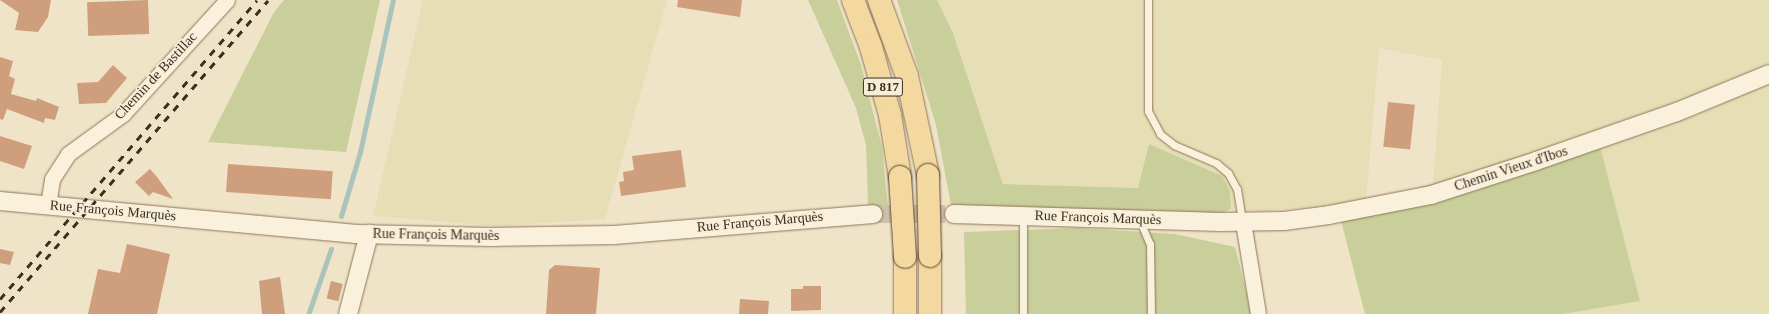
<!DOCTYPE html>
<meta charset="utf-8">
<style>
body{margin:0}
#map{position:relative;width:1769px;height:314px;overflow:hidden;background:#f0e4c8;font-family:Georgia,serif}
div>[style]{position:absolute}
.farmland>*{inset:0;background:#e6deb5}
.green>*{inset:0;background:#c9cf9b}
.stream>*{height:5px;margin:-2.5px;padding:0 2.5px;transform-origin:2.5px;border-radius:2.5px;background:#a9c4bc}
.building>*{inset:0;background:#cf9f7d;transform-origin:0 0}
.tertiary-tunnel>*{height:18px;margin-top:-9px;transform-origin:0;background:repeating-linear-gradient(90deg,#ccc0a6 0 18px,transparent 0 27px)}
.roads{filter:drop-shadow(0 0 1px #8d765c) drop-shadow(0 0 1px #8d765c)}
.service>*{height:7px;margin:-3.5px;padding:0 3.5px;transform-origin:3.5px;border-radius:3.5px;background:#faf1dc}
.minor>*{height:15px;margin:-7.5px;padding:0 7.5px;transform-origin:7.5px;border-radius:7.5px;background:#faf1dc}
.tertiary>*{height:18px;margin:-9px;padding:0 9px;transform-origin:9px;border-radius:9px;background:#faf1dc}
.primary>*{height:22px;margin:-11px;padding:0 11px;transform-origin:11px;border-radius:11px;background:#f3d9a0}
.rail>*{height:3px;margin-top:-1.5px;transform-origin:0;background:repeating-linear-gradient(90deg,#3d2e20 0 7px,transparent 0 14px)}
.bridges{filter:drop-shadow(0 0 1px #5b4430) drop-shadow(0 0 1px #5b4430)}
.primary-bridge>*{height:22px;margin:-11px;padding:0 11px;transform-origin:11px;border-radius:11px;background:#f3d9a0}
span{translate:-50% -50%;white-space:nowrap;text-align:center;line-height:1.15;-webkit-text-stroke:3.5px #f7eed8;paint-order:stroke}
.shield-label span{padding:1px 3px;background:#f7eed8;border:1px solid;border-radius:3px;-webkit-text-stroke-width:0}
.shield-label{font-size:13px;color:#3d2e20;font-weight:700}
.street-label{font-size:14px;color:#3d2e20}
</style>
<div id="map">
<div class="farmland">
<i style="clip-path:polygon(423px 0,667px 0,605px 219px,495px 226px,373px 216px)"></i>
<i style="clip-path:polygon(937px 0,1769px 0,1769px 314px,1563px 314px,1640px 301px,1595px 131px,1433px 184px,1442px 60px,1379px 48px,1366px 202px,1265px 211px,1231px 209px,1230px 191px,1149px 145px,1138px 188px,1003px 184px,953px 33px)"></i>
</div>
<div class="green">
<i style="clip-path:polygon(284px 0,380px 0,346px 152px,208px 142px,274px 12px)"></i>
<i style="clip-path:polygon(808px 0,837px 0,861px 65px,882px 147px,888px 206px,868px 205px,866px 145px,856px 108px)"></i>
<i style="clip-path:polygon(897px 0,937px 0,953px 33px,1003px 184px,1138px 188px,1149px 144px,1222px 176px,1230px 191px,1231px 209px,1218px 214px,951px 205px,936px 125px)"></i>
<i style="clip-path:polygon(1596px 131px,1640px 301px,1563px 314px,1365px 314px,1337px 205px,1366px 202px,1433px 184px)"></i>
<i style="clip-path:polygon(1077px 228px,1175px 234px,1235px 247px,1252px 314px,966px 314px,964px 232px)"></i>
</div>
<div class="stream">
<i style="left:341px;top:216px;width:67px;rotate:-73.5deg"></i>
<i style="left:360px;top:152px;width:156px;rotate:-77.8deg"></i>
<i style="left:309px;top:312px;width:67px;rotate:-70.8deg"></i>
</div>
<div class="building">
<i style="clip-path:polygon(0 0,51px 0,48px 17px,38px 32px,15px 30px,19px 13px)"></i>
<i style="left:148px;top:0;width:34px;height:61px;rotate:88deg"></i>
<i style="clip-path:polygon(678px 0,742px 0,740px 17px,677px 7px)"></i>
<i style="clip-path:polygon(0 57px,13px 61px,9px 76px,15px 79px,11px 94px,36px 101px,37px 98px,59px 107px,55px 120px,45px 118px,44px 123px,7px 109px,3px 120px,0 119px)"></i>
<i style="clip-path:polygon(113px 65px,127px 78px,106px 103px,79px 104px,77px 83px,98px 82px)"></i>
<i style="left:1388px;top:102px;width:27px;height:45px;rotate:6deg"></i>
<i style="clip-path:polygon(0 136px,32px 146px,24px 169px,0 161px)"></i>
<i style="clip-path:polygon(681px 150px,686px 187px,621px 196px,619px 182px,624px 181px,623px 172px,634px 170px,632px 156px)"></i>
<i style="left:228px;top:164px;width:105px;height:28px;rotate:4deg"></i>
<i style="clip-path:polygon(150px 169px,157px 177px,173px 199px,153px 192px,149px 196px,135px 182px)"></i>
<i style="clip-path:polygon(127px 244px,170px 254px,157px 314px,88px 314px,98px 269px,120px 273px)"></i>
<i style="clip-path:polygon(0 249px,14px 252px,10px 265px,0 263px)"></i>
<i style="clip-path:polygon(555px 265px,600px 268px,596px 314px,546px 314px,549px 270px)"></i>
<i style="clip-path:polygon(280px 277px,285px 314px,262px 314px,259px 281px)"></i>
<i style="left:331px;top:281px;width:12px;height:18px;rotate:14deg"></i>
<i style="clip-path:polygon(803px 286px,821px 286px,821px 310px,791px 311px,791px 289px,803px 289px)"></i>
<i style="left:740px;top:299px;width:29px;height:15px;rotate:4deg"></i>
</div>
<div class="tertiary-tunnel">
<i style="left:873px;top:214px;width:81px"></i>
</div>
<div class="roads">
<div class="service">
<i style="left:1148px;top:0;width:111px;rotate:90deg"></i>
<i style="left:1148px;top:111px;width:26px;rotate:62deg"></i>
<i style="left:1160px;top:134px;width:18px;rotate:38deg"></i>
<i style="left:1174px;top:145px;width:46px;rotate:23.2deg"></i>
<i style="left:1216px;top:163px;width:16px;rotate:40deg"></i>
<i style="left:1228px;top:173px;width:18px;rotate:61deg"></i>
<i style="left:1237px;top:189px;width:33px;rotate:81deg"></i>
<i style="left:1023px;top:216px;width:98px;rotate:90deg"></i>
<i style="left:1140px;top:221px;width:25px;rotate:67deg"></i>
<i style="left:1150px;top:244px;width:70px;rotate:89.2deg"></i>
</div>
<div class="minor">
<i style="left:48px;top:205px;width:26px;rotate:-81deg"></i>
<i style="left:52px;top:179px;width:30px;rotate:-57deg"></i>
<i style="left:68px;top:154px;width:68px;rotate:-36deg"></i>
<i style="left:123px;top:114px;width:154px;rotate:-47.6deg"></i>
<i style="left:1243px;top:222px;width:93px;rotate:80.7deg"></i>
</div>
<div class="tertiary">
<i style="left:0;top:201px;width:358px;rotate:5.3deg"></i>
<i style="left:356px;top:234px;width:135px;rotate:1.3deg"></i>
<i style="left:491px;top:237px;width:123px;rotate:-0.9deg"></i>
<i style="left:614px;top:235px;width:260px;rotate:-4.6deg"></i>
<i style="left:954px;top:214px;width:267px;rotate:1.7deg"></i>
<i style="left:1221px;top:222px;width:63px;rotate:-0.9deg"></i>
<i style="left:1284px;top:221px;width:45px;rotate:-7.6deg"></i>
<i style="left:1329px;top:215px;width:104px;rotate:-11.1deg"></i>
<i style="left:1431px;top:195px;width:110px;rotate:-17.9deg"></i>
<i style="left:1536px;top:161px;width:149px;rotate:-19.2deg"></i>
<i style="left:1677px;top:112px;width:100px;rotate:-22.4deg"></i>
<i style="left:348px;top:314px;width:83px;rotate:-75.3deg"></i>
</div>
<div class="primary">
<i style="left:853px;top:0;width:50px;rotate:69deg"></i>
<i style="left:871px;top:47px;width:71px;rotate:74.4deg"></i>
<i style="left:890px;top:115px;width:63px;rotate:80.8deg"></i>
<i style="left:879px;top:0;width:81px;rotate:69.8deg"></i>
<i style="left:907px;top:76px;width:101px;rotate:78deg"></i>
<i style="left:905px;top:314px;width:57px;rotate:-90deg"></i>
<i style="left:930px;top:314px;width:58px;rotate:-90deg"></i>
</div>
</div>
<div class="rail">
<i style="left:0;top:299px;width:394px;rotate:-49.3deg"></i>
<i style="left:0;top:312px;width:411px;rotate:-49.3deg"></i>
</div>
<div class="bridges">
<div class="primary-bridge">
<i style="left:928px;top:175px;width:81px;rotate:88.6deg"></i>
<i style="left:900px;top:177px;width:80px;rotate:86.4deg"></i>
</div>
</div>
<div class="shield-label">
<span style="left:883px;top:87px">D 817</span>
</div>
<div class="street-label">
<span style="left:156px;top:76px;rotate:-47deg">Chemin de Bastillac</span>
<span style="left:1511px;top:169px;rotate:-18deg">Chemin Vieux d'Ibos</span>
<span style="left:113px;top:211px;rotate:5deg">Rue François Marquès</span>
<span style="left:1098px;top:218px;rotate:2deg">Rue François Marquès</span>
<span style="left:760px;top:222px;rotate:-5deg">Rue François Marquès</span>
<span style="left:436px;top:235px;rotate:1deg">Rue François Marquès</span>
</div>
</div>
